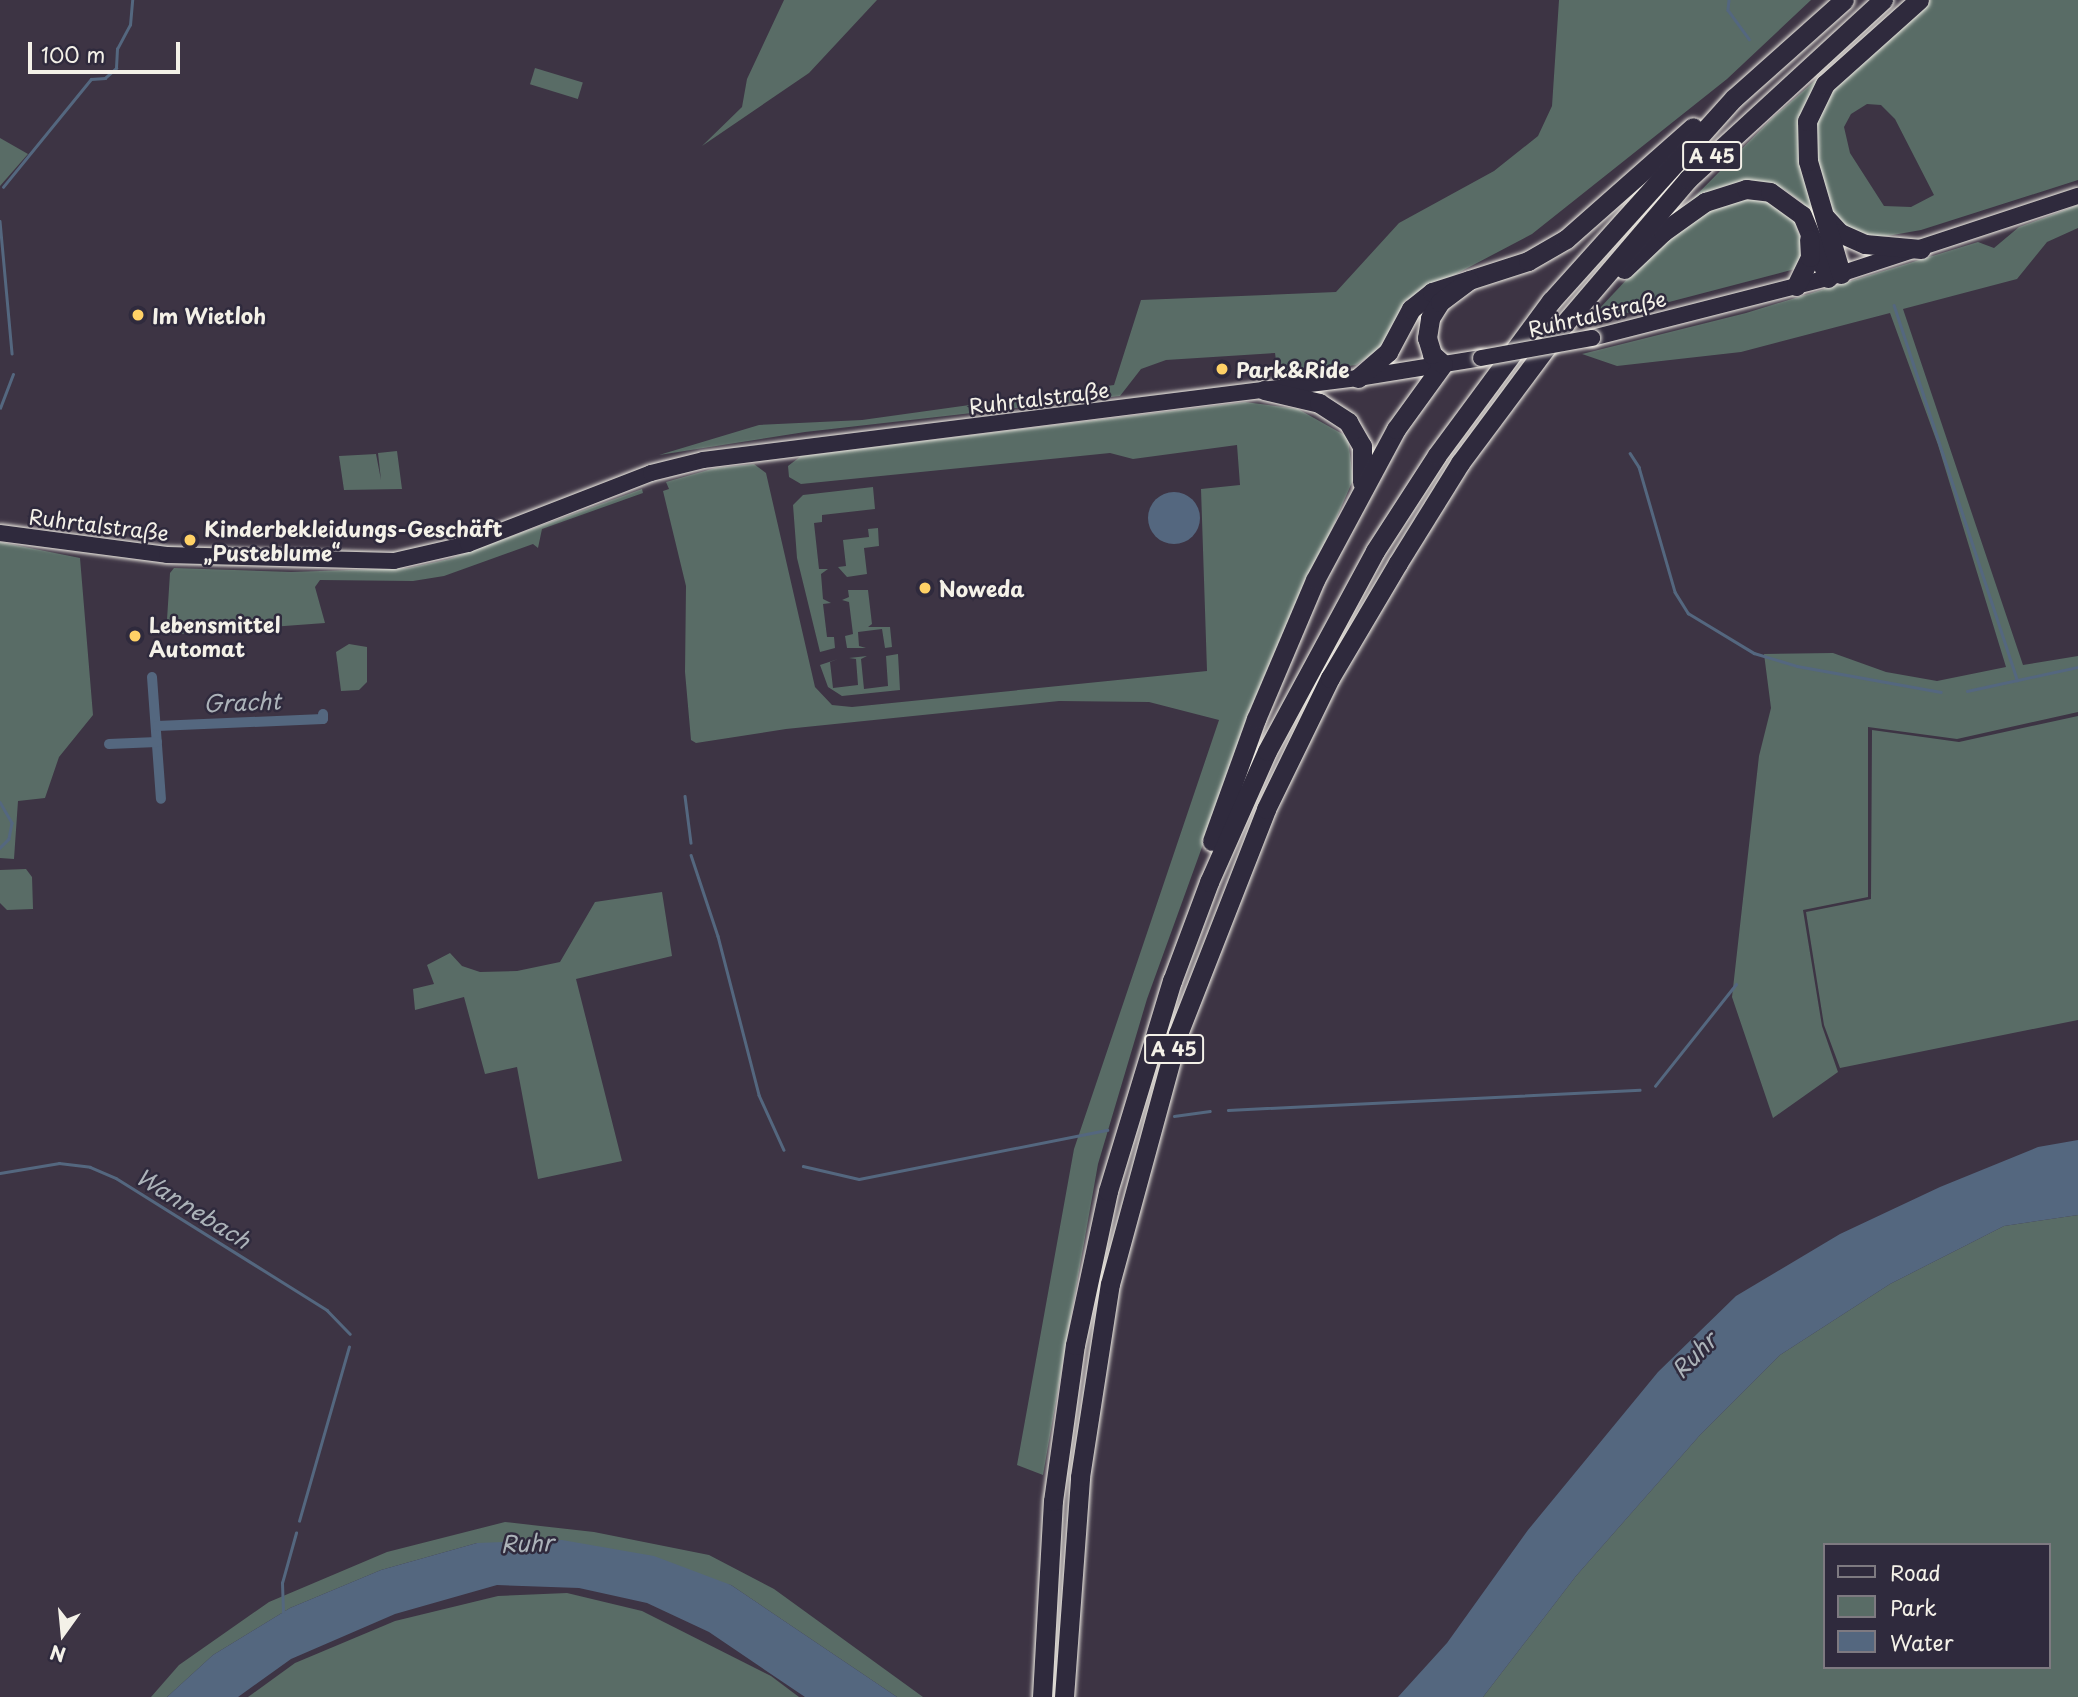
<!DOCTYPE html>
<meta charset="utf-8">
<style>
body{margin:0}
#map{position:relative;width:2078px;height:1697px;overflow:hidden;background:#3d3444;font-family:"Playpen Sans",sans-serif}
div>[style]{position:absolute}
.green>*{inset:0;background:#596c66;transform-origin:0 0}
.water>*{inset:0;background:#54677f}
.round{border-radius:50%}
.stream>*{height:2.5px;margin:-1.25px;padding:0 1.25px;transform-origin:1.25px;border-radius:1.25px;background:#54677f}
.canal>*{height:10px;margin:-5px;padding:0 5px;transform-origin:5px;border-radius:5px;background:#54677f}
.roads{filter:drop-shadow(0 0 2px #f4f1e8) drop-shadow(0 0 2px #f4f1e8)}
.secondary>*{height:16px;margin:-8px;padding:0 8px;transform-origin:8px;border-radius:8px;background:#2f2a3d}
.motorway>*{height:19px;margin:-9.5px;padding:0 9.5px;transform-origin:9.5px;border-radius:9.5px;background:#2f2a3d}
.bridges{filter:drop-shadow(0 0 2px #f4f1e8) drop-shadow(0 0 2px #f4f1e8)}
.secondary-bridge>*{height:16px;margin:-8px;padding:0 8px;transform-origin:8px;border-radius:8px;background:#2f2a3d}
.dots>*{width:19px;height:19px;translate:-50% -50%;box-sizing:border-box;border:4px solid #2f2a3d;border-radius:50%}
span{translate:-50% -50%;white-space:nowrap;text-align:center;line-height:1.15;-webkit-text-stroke:5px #2f2a3d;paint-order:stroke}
.shield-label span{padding:2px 5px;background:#2f2a3d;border:2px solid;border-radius:5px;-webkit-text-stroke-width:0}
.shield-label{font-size:19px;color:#f4f1e8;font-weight:700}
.street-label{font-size:21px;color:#f4f1e8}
.poi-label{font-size:21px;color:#f4f1e8;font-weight:700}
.left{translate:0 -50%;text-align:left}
.water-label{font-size:23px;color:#acb3b9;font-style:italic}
.legend{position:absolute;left:1823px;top:1543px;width:228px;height:126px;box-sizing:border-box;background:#2f2a3d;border:2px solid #7e7a81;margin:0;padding:9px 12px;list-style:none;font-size:21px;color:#f4f1e8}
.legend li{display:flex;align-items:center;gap:14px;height:35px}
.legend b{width:35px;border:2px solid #7e7a81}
.north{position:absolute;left:28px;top:1599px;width:70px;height:70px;-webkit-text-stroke:5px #2f2a3d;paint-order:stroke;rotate:195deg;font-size:19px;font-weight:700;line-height:28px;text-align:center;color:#f4f1e8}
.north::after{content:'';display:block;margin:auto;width:24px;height:32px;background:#f4f1e8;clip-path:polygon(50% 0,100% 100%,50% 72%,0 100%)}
.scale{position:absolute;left:28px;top:42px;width:152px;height:32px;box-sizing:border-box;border:4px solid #f4f1e8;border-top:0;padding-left:9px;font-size:21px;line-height:24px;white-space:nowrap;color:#f4f1e8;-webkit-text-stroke:5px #2f2a3d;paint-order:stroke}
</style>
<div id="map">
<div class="green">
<i style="clip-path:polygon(784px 0,877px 0,809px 73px,702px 146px,742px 107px,747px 79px)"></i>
<i style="clip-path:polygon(1559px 0,1811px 0,1727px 79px,1532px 234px,1405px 301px,1380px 349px,1356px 365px,1278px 376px,1275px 353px,1166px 360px,1141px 369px,1120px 396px,805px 432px,659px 455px,759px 425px,862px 420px,1114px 385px,1141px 300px,1336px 292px,1399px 223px,1494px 171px,1538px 136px,1552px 106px)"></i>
<i style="clip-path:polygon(1908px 0,1805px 111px,1830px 257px,1804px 204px,1784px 189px,1769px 184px,1667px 225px,1773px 117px)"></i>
<i style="clip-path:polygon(evenodd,1930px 0,2078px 0,2078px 180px,1921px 230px,1876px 238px,1836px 222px,1817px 173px,1815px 112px,1832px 85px,1930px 0,1867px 104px,1881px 105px,1895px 119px,1934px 195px,1911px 207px,1884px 206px,1850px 153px,1844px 127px,1851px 114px,1867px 104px)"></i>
<i style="left:535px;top:68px;width:50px;height:17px;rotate:17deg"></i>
<i style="clip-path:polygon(0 138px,28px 154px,0 186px)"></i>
<i style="clip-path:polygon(1744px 196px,1774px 201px,1794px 219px,1804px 249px,1795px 269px,1585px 324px,1657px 247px,1710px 206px)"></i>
<i style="clip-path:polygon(2078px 205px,2078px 228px,2047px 242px,2017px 279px,1903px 309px,2023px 665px,2078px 656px,2078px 712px,1957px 739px,1868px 727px,1868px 897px,1803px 910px,1822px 1026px,1838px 1072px,1773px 1118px,1732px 997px,1759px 756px,1771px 708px,1764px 654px,1833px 653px,1886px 672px,1937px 681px,2006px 667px,1938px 445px,1890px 313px,1741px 352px,1617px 366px,1582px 354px,1746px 313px,1978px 242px,1994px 248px,2019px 227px)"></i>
<i style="clip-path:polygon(1245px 402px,1298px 409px,1348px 437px,1353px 480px,1243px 734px,1147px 999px,1098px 1164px,1043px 1475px,1017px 1465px,1074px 1149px,1219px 720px,1149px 702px,1059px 701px,786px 729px,696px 743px,691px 740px,685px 672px,686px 586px,663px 491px,669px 489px,666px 482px,715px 468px,754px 464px,766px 473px,815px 687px,832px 705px,852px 707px,1207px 671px,1201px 489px,1240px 485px,1237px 445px,1133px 459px,1110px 453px,801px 484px,789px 477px,788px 466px,801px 456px)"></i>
<i style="clip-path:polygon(397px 451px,402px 489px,344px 490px,339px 456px,376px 454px,381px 480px,378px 453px)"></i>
<i style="clip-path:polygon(873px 487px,875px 509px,822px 515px,822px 522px,814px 523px,819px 569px,828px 569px,821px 574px,823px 599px,831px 603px,823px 604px,827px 637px,834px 637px,835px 648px,820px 652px,797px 558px,793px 505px,803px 495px)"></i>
<i style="clip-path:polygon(642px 489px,643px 493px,542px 529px,538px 548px,533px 544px,444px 576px,413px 581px,320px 580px,315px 587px,325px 623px,166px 635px,170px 573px,174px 568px,291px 572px,408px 568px,449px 559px)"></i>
<i style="clip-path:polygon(878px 528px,879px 546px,864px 548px,867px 574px,847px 577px,838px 567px,846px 566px,843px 540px,869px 537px,868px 529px)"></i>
<i style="clip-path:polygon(0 542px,80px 558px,93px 715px,59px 757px,45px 798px,18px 801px,14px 859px,0 858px)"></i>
<i style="clip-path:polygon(848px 590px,868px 590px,872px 624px,868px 627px,890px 627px,892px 647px,885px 648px,882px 629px,858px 632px,859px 646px,866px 648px,847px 648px,845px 636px,853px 634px,849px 602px,842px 600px,849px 597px)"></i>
<i style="clip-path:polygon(349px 644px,367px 647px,367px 682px,359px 690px,341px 691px,336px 652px)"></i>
<i style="clip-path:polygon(898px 654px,900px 690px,842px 696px,828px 687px,820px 665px,838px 659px,830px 662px,833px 688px,858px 685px,856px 659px,849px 658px,867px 656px,861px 659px,864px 689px,888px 686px,886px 656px)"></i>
<i style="clip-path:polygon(2078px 716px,2078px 1020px,1840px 1068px,1824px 1025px,1806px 912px,1871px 899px,1872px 730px,1959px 742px)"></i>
<i style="clip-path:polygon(26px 869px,32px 877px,33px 909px,7px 910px,0 903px,0 870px)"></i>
<i style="clip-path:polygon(662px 892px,672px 956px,576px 979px,622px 1161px,538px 1179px,517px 1067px,485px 1074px,464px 997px,415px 1010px,413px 989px,434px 984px,427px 965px,450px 953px,462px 966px,480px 972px,517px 971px,560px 962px,595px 902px)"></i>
<i style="clip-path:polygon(evenodd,2078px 1215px,2078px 1697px,1483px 1697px,1576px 1576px,1700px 1435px,1780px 1355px,1890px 1284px,2004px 1226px,2078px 1215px,1824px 1545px,2048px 1545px,2048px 1667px,1824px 1667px,1824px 1545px)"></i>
<i style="clip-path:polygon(505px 1522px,594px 1532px,709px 1555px,774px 1589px,923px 1697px,897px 1697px,731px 1585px,477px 1543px,381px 1570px,290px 1608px,213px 1655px,167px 1697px,151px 1697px,179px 1665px,269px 1602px,387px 1552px)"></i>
<i style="clip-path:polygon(567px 1593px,642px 1611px,771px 1676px,799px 1697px,248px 1697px,295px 1663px,395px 1621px,498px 1596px)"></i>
</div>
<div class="water">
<i class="round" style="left:1148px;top:492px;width:52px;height:52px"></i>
<i style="clip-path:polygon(2078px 1140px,2078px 1215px,2004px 1226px,1890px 1284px,1780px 1355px,1700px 1435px,1576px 1576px,1483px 1697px,1398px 1697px,1447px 1643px,1528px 1530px,1658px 1372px,1736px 1296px,1840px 1234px,1940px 1187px,2038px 1147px)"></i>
<i style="clip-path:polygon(562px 1540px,654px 1556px,731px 1585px,897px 1697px,805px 1697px,709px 1632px,647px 1603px,579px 1588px,497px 1585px,395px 1614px,291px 1659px,238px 1697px,167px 1697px,213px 1655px,290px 1608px,381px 1570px,477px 1543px)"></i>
</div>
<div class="stream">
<i style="left:1729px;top:0;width:10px;rotate:96deg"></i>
<i style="left:1728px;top:10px;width:36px;rotate:54deg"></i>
<i style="left:3px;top:187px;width:139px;rotate:-50.8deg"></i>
<i style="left:91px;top:79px;width:14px;rotate:-4deg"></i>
<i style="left:105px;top:78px;width:15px;rotate:-42deg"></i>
<i style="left:116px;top:68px;width:19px;rotate:-87deg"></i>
<i style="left:117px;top:49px;width:27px;rotate:-62deg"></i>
<i style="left:130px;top:25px;width:25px;rotate:-85deg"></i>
<i style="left:0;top:221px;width:133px;rotate:84.8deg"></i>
<i style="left:1894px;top:305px;width:395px;rotate:71.8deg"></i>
<i style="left:0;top:408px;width:36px;rotate:-69deg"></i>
<i style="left:1630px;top:453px;width:17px;rotate:57deg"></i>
<i style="left:1639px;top:467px;width:130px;rotate:73.9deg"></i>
<i style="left:1675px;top:592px;width:25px;rotate:58deg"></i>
<i style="left:1688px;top:613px;width:77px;rotate:31.2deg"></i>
<i style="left:1754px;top:653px;width:45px;rotate:16.8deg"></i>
<i style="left:1797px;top:666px;width:146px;rotate:10.2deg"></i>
<i style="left:1967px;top:691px;width:114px;rotate:-12.2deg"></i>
<i style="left:685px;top:796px;width:47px;rotate:82.7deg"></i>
<i style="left:0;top:802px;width:24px;rotate:60deg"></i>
<i style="left:12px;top:823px;width:16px;rotate:101deg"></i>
<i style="left:9px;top:839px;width:13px;rotate:135deg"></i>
<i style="left:691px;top:855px;width:85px;rotate:71.6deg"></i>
<i style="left:718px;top:936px;width:164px;rotate:75.5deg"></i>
<i style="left:759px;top:1095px;width:60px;rotate:65.6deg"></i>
<i style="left:1655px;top:1086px;width:130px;rotate:-51.5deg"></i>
<i style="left:1228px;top:1110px;width:412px;rotate:-2.8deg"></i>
<i style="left:1174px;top:1116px;width:36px;rotate:-8deg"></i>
<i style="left:803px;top:1166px;width:57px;rotate:13.1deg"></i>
<i style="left:859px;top:1179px;width:253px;rotate:-11.2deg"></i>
<i style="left:0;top:1173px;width:60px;rotate:-9.6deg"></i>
<i style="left:59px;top:1163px;width:31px;rotate:7deg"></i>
<i style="left:90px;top:1167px;width:28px;rotate:23deg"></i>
<i style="left:116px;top:1178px;width:249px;rotate:32deg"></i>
<i style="left:327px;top:1310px;width:33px;rotate:46deg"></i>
<i style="left:299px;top:1521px;width:181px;rotate:-74deg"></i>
<i style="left:283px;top:1612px;width:29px;rotate:-92deg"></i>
<i style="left:282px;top:1583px;width:52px;rotate:-74.4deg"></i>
</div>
<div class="canal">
<i style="left:152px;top:677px;width:122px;rotate:85.8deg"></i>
<i style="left:157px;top:726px;width:166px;rotate:-2.4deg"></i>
<i style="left:323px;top:719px;width:5px;rotate:-90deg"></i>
<i style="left:109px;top:744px;width:48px;rotate:-2.4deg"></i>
</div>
<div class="roads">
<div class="secondary">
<i style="left:1592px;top:338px;width:244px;rotate:-14.3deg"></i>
<i style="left:1828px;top:278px;width:263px;rotate:-18.2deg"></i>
<i style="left:0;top:533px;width:168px;rotate:7.5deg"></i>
<i style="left:167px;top:555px;width:227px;rotate:1.5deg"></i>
<i style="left:394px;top:561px;width:76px;rotate:-12.9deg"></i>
<i style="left:468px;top:544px;width:196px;rotate:-21.2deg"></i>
<i style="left:651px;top:473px;width:54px;rotate:-14deg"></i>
<i style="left:703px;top:460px;width:660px;rotate:-7.14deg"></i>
<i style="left:1358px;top:378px;width:125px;rotate:-9.2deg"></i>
</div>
<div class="motorway">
<i style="left:1826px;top:218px;width:21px;rotate:47deg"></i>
<i style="left:1840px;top:233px;width:27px;rotate:24deg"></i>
<i style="left:1865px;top:244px;width:56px;rotate:5.1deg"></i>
<i style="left:1624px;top:269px;width:54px;rotate:-43.5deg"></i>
<i style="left:1663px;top:232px;width:52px;rotate:-35.5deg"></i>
<i style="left:1705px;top:202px;width:43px;rotate:-17.6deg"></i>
<i style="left:1746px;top:189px;width:24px;rotate:7deg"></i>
<i style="left:1770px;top:192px;width:39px;rotate:36deg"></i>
<i style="left:1802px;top:215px;width:68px;rotate:67.6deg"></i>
<i style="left:1841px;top:274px;width:118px;rotate:-106.3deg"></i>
<i style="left:1808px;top:161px;width:40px;rotate:-91.4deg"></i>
<i style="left:1807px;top:121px;width:41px;rotate:-64.1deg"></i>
<i style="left:1825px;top:84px;width:126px;rotate:-41.8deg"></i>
<i style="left:1796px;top:286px;width:32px;rotate:-64deg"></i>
<i style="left:1810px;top:257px;width:18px;rotate:-93deg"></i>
<i style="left:1358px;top:378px;width:40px;rotate:-41deg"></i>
<i style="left:1388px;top:352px;width:49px;rotate:-61.9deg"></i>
<i style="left:1411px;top:309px;width:27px;rotate:-39deg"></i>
<i style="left:1432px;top:292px;width:101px;rotate:-17.9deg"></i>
<i style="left:1528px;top:261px;width:44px;rotate:-30.1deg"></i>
<i style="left:1566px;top:239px;width:169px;rotate:-41.4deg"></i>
<i style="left:1264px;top:390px;width:57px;rotate:13.3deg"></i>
<i style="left:1319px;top:403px;width:35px;rotate:33deg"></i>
<i style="left:1348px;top:422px;width:28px;rotate:60deg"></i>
<i style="left:1362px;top:446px;width:36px;rotate:90deg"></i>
<i style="left:1212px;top:841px;width:130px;rotate:-70.2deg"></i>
<i style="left:1256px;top:719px;width:151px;rotate:-67deg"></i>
<i style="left:1315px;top:580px;width:171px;rotate:-61.8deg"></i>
<i style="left:1396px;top:429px;width:80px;rotate:-54.1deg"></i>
<i style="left:1443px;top:364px;width:15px;rotate:-138deg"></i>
<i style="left:1432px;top:354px;width:17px;rotate:-107deg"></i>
<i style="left:1427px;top:338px;width:20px;rotate:-81deg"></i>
<i style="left:1430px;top:318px;width:19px;rotate:-58deg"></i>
<i style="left:1440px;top:302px;width:36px;rotate:-37deg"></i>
<i style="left:1042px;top:1697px;width:196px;rotate:-86.8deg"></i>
<i style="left:1053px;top:1501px;width:158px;rotate:-82deg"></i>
<i style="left:1075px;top:1345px;width:157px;rotate:-77.9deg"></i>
<i style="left:1108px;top:1191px;width:220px;rotate:-73.1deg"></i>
<i style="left:1172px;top:981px;width:106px;rotate:-69.5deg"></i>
<i style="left:1209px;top:882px;width:143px;rotate:-66.1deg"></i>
<i style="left:1267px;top:751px;width:227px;rotate:-61.6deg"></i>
<i style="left:1375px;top:551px;width:114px;rotate:-57.1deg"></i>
<i style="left:1437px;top:455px;width:192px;rotate:-53.5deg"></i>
<i style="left:1551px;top:301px;width:273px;rotate:-48deg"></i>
<i style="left:1734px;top:98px;width:147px;rotate:-41.7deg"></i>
<i style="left:1064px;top:1697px;width:221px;rotate:-85.8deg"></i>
<i style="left:1080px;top:1477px;width:195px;rotate:-81.2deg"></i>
<i style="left:1110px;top:1284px;width:259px;rotate:-74.8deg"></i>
<i style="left:1178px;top:1034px;width:242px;rotate:-68.6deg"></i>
<i style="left:1266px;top:809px;width:146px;rotate:-64deg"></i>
<i style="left:1330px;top:678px;width:134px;rotate:-59.4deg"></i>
<i style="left:1398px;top:563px;width:118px;rotate:-58.2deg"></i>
<i style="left:1460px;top:463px;width:166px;rotate:-53.3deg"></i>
<i style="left:1559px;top:330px;width:199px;rotate:-49.5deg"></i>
<i style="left:1688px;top:179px;width:265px;rotate:-42.6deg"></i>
</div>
</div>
<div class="bridges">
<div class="secondary-bridge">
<i style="left:1481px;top:358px;width:113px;rotate:-10.2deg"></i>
</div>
</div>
<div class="dots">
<i style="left:138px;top:315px;background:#ffd166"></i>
<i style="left:1222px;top:369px;background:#ffd166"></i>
<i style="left:190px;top:540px;background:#ffd166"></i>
<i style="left:925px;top:588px;background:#ffd166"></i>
<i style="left:135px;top:636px;background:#ffd166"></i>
</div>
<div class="shield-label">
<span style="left:1712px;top:156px">A 45</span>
<span style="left:1174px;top:1049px">A 45</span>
</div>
<div class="street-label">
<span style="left:1597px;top:313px;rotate:-13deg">Ruhrtalstraße</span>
<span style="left:1039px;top:397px;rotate:-7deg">Ruhrtalstraße</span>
<span style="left:99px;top:524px;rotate:7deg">Ruhrtalstraße</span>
</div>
<div class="poi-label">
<span class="left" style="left:152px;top:315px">Im Wietloh</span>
<span class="left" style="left:1236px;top:369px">Park&amp;Ride</span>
<span class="left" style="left:204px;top:540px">Kinderbekleidungs-Geschäft<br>„Pusteblume“</span>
<span class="left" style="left:939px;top:588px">Noweda</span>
<span class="left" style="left:149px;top:636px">Lebensmittel<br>Automat</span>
</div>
<div class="water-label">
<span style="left:242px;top:702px;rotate:-2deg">Gracht</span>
<span style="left:193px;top:1208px;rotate:32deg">Wannebach</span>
<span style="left:1694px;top:1355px;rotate:-46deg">Ruhr</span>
<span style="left:527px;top:1543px;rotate:-2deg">Ruhr</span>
</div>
<ul class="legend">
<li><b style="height:9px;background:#2f2a3d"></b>Road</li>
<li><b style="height:19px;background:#596c66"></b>Park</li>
<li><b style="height:19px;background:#54677f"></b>Water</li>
</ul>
<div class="north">N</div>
<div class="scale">100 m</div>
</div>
